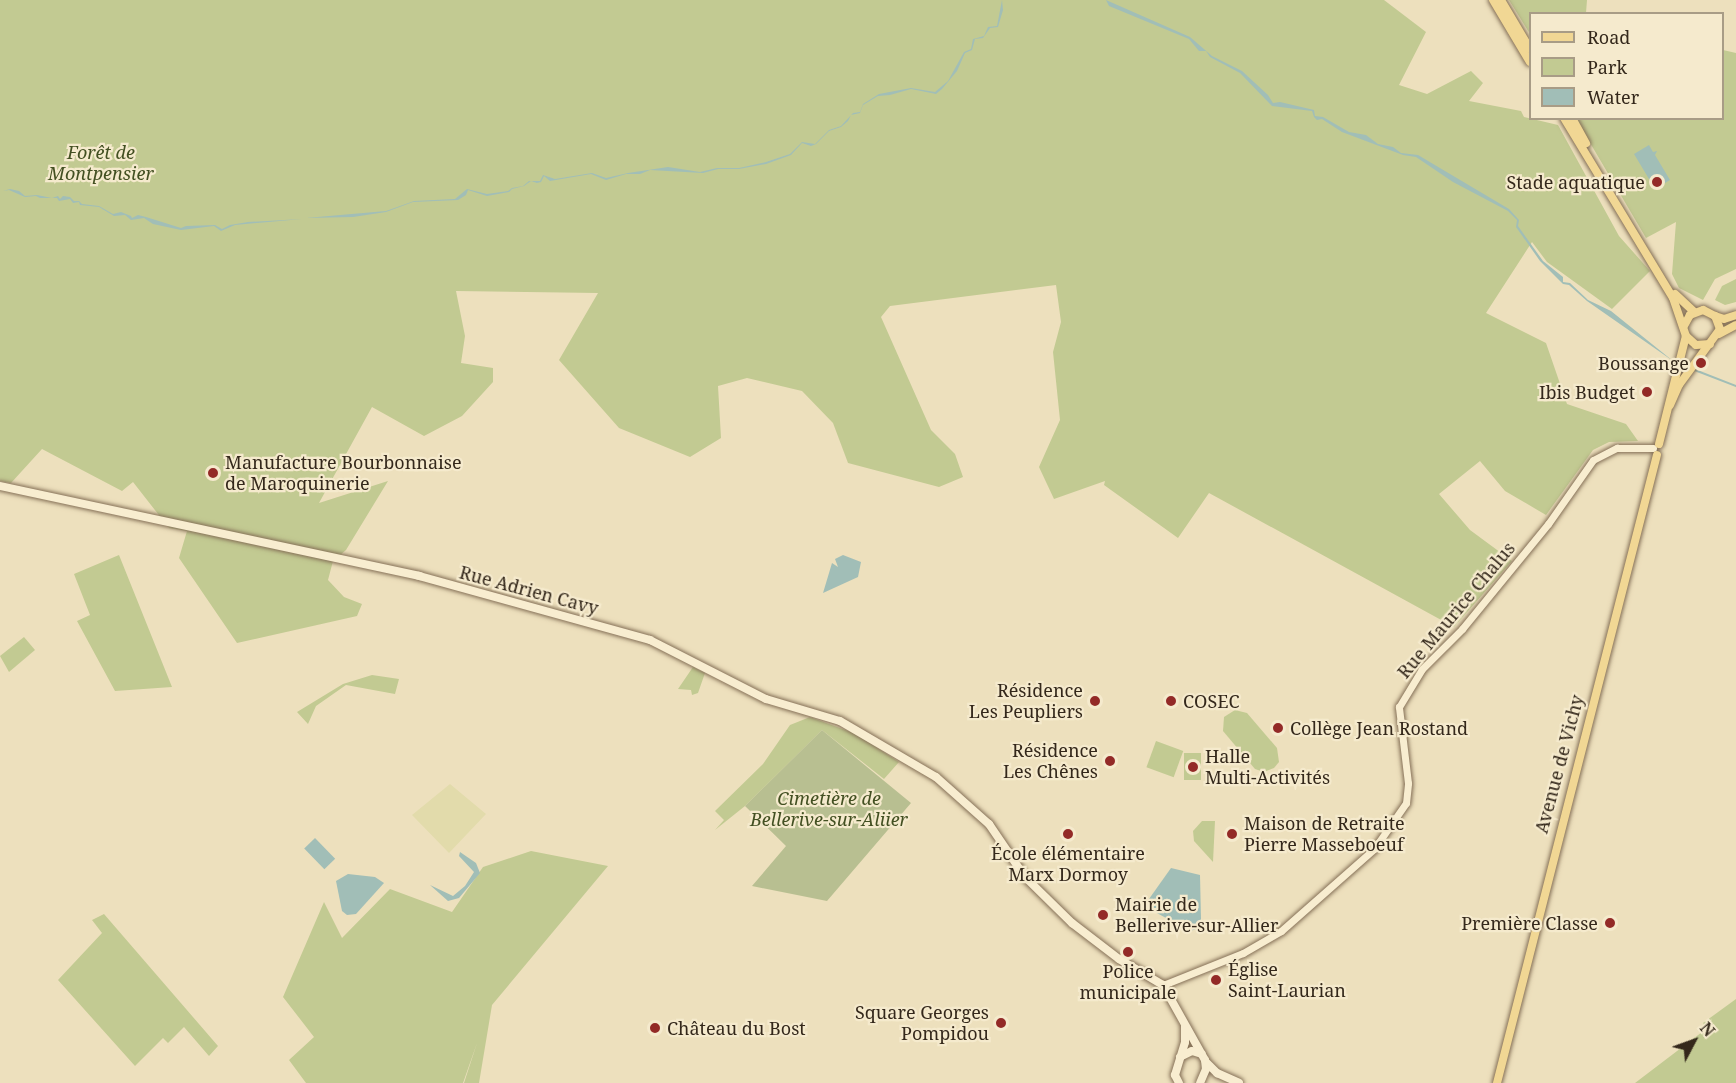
<!DOCTYPE html>
<meta charset="utf-8">
<style>
body{margin:0}
#map{position:relative;width:1736px;height:1083px;overflow:hidden;background:#ede0bd;font-family:"Noto Serif",serif}
div>[style]{position:absolute}
.farmland>*{inset:0;background:#e2dbab}
.green>*{inset:0;background:#c2ca92;transform-origin:0 0}
.cemetery>*{inset:0;background:#b8bf91}
.water>*{inset:0;background:#a1beb7;transform-origin:0 0}
.stream>*{height:1.5px;margin:-0.75px;padding:0 0.75px;transform-origin:0.75px;border-radius:0.75px;background:#a1beb7}
.roads{filter:drop-shadow(0 0 2px #857057) drop-shadow(0 0 2px #857057)}
.tertiary>*{height:7px;margin:-3.5px;padding:0 3.5px;transform-origin:3.5px;border-radius:3.5px;background:#f8edd0}
.secondary>*{height:8px;margin:-4px;padding:0 4px;transform-origin:4px;border-radius:4px;background:#f8edd0}
.primary>*{height:8px;margin:-4px;padding:0 4px;transform-origin:4px;border-radius:4px;background:#f1d794}
.dots>*{width:16px;height:16px;translate:-50% -50%;box-sizing:border-box;border:3px solid #f5eacd;border-radius:50%}
span{translate:-50% -50%;white-space:nowrap;text-align:center;line-height:1.15;-webkit-text-stroke:4.5px #f5eacd;paint-order:stroke}
.park-label{font-size:18px;color:#435022;font-style:italic}
.poi-label{font-size:18px;color:#34281b}
.right{translate:-100% -50%;text-align:right}
.left{translate:0 -50%;text-align:left}
.street-label{font-size:18px;color:#34281b}
.legend{position:absolute;left:1529px;top:12px;width:195px;height:108px;box-sizing:border-box;background:#f5eacd;border:2px solid #a89c86;margin:0;padding:8px 10px;list-style:none;font-size:18px;color:#34281b}
.legend li{display:flex;align-items:center;gap:12px;height:30px}
.legend b{width:30px;border:2px solid #a89c86}
.north{position:absolute;left:1664px;top:1011px;width:60px;height:60px;-webkit-text-stroke:4px #f5eacd;paint-order:stroke;rotate:49deg;font-size:16px;font-weight:700;line-height:24px;text-align:center;color:#34281b}
.north::after{content:'';display:block;margin:auto;width:21px;height:27px;background:#34281b;clip-path:polygon(50% 0,100% 100%,50% 72%,0 100%)}
</style>
<div id="map">
<div class="farmland">
<i style="clip-path:polygon(450px 784px,486px 814px,449px 853px,412px 815px)"></i>
</div>
<div class="green">
<i style="clip-path:polygon(0 0,1384px 0,1426px 32px,1399px 85px,1427px 94px,1471px 71px,1483px 83px,1469px 101px,1521px 111px,1524px 117px,1558px 125px,1619px 236px,1650px 271px,1612px 309px,1547px 262px,1532px 242px,1486px 313px,1546px 343px,1567px 404px,1626px 424px,1638px 441px,1609px 442px,1593px 450px,1546px 515px,1505px 491px,1480px 461px,1439px 494px,1470px 530px,1512px 561px,1454px 627px,1209px 493px,1178px 538px,1104px 485px,1105px 481px,1054px 499px,1039px 467px,1060px 420px,1053px 352px,1061px 322px,1056px 285px,890px 306px,881px 317px,931px 430px,955px 454px,963px 477px,939px 487px,848px 463px,833px 423px,802px 391px,747px 378px,718px 386px,721px 438px,690px 457px,619px 428px,559px 360px,598px 293px,456px 291px,465px 336px,461px 363px,493px 368px,493px 382px,462px 416px,424px 436px,372px 407px,319px 503px,388px 481px,346px 550px,333px 561px,328px 580px,344px 597px,362px 604px,357px 616px,237px 643px,179px 558px,187px 531px,169px 528px,133px 482px,122px 491px,42px 449px,11px 483px,0 481px)"></i>
<i style="clip-path:polygon(1509px 0,1587px 0,1586px 13px,1530px 14px,1530px 34px)"></i>
<i style="clip-path:polygon(1723px 50px,1736px 53px,1736px 269px,1715px 279px,1703px 300px,1679px 288px,1672px 274px,1676px 222px,1646px 238px,1576px 119px,1722px 118px)"></i>
<i style="clip-path:polygon(1736px 279px,1736px 302px,1725px 305px,1715px 300px,1722px 286px)"></i>
<i style="clip-path:polygon(119px 555px,172px 687px,115px 691px,77px 621px,90px 615px,74px 574px)"></i>
<i style="clip-path:polygon(24px 637px,35px 650px,9px 672px,0 656px)"></i>
<i style="clip-path:polygon(693px 667px,705px 673px,698px 693px,692px 695px,691px 690px,678px 689px)"></i>
<i style="clip-path:polygon(372px 675px,399px 679px,395px 694px,346px 685px,316px 706px,308px 724px,297px 712px,343px 684px)"></i>
<i style="clip-path:polygon(1235px 710px,1247px 713px,1277px 748px,1279px 762px,1274px 768px,1264px 772px,1255px 769px,1223px 731px,1224px 717px)"></i>
<i style="clip-path:polygon(810px 717px,856px 734px,899px 762px,884px 779px,822px 730px,745px 806px,715px 830px,724px 820px,715px 811px,763px 764px,790px 725px)"></i>
<i style="left:1156px;top:741px;width:29px;height:28px;rotate:20deg"></i>
<i style="left:1184px;top:753px;width:17px;height:27px"></i>
<i style="clip-path:polygon(1202px 821px,1215px 821px,1213px 862px,1194px 841px,1193px 831px)"></i>
<i style="clip-path:polygon(531px 851px,608px 866px,492px 1005px,479px 1083px,464px 1083px,477px 1043px,463px 1083px,306px 1083px,289px 1060px,314px 1037px,283px 997px,324px 902px,342px 938px,390px 889px,452px 912px,483px 867px)"></i>
<i style="clip-path:polygon(104px 914px,218px 1046px,209px 1056px,184px 1027px,168px 1043px,163px 1038px,135px 1066px,58px 980px,102px 933px,92px 920px)"></i>
<i style="clip-path:polygon(1736px 999px,1736px 1083px,1635px 1083px,1706px 1029px,1703px 1023px)"></i>
</div>
<div class="cemetery">
<i style="clip-path:polygon(822px 730px,911px 803px,827px 901px,752px 886px,786px 846px,745px 806px)"></i>
</div>
<div class="water">
<i style="clip-path:polygon(1002px 0,1003px 10px,998px 27px,990px 28px,983px 38px,975px 39px,972px 50px,965px 53px,957px 71px,942px 89px,936px 94px,911px 89px,890px 95px,878px 96px,863px 105px,860px 113px,851px 115px,848px 121px,841px 127px,829px 131px,816px 144px,811px 146px,802px 143px,791px 155px,766px 164px,739px 169px,718px 169px,703px 173px,650px 170px,640px 174px,626px 174px,606px 180px,591px 174px,550px 181px,544px 176px,541px 182px,537px 183px,531px 181px,524px 186px,512px 189px,509px 192px,487px 196px,468px 190px,466px 195px,458px 200px,413px 202px,386px 212px,353px 217px,306px 218px,386px 211px,414px 201px,455px 199px,467px 189px,487px 194px,508px 191px,512px 188px,523px 186px,529px 181px,540px 181px,543px 175px,555px 179px,592px 173px,606px 178px,628px 173px,668px 167px,700px 172px,717px 168px,739px 168px,766px 162px,790px 154px,802px 142px,815px 144px,829px 130px,841px 126px,853px 113px,860px 112px,863px 104px,879px 94px,911px 88px,935px 92px,948px 81px,964px 52px,971px 49px,973px 39px,984px 36px,988px 27px,997px 26px)"></i>
<i style="clip-path:polygon(1106px 0,1190px 37px,1212px 56px,1242px 71px,1268px 95px,1273px 103px,1280px 102px,1314px 110px,1315px 116px,1323px 117px,1349px 132px,1366px 135px,1378px 144px,1393px 147px,1401px 153px,1418px 155px,1509px 209px,1519px 220px,1518px 226px,1543px 261px,1563px 277px,1563px 282px,1570px 283px,1588px 300px,1611px 311px,1673px 361px,1587px 301px,1569px 285px,1563px 284px,1540px 261px,1516px 227px,1517px 220px,1508px 211px,1453px 182px,1416px 157px,1403px 155px,1342px 132px,1322px 119px,1317px 120px,1314px 117px,1312px 111px,1272px 106px,1240px 73px,1210px 57px,1206px 51px,1199px 51px,1189px 39px,1109px 6px)"></i>
<i style="clip-path:polygon(1649px 145px,1653px 152px,1657px 151px,1655px 155px,1670px 180px,1655px 189px,1634px 154px)"></i>
<i style="clip-path:polygon(0 188px,3px 191px,10px 189px,19px 191px,25px 196px,37px 195px,52px 198px,58px 196px,60px 199px,63px 196px,70px 197px,74px 201px,79px 201px,82px 204px,99px 206px,113px 214px,121px 212px,131px 216px,132px 218px,138px 215px,146px 217px,181px 228px,186px 226px,215px 225px,222px 229px,230px 225px,248px 222px,302px 219px,235px 225px,221px 231px,214px 226px,181px 230px,153px 224px,144px 218px,131px 220px,125px 215px,114px 216px,99px 207px,80px 205px,79px 202px,73px 203px,70px 199px,59px 201px,57px 198px,40px 198px,36px 196px,25px 197px,9px 190px,3px 191px)"></i>
<i style="clip-path:polygon(843px 555px,861px 562px,858px 577px,823px 593px,832px 563px,838px 567px,835px 559px)"></i>
<i style="left:315px;top:838px;width:29px;height:15px;rotate:46deg"></i>
<i style="clip-path:polygon(460px 852px,476px 863px,480px 873px,459px 898px,448px 901px,430px 885px,453px 896px,465px 886px,474px 872px,459px 856px)"></i>
<i style="clip-path:polygon(1171px 868px,1200px 875px,1201px 919px,1197px 929px,1190px 931px,1144px 906px)"></i>
<i style="clip-path:polygon(348px 874px,375px 877px,384px 883px,356px 914px,347px 915px,342px 911px,336px 881px)"></i>
</div>
<div class="stream">
<i style="left:1695px;top:370px;width:44px;rotate:21.3deg"></i>
</div>
<div class="roads">
<div class="tertiary">
<i style="left:1163px;top:985px;width:86px;rotate:-21.8deg"></i>
<i style="left:1243px;top:953px;width:44px;rotate:-30.1deg"></i>
<i style="left:1281px;top:931px;width:124px;rotate:-41.4deg"></i>
<i style="left:1374px;top:849px;width:56px;rotate:-55.2deg"></i>
<i style="left:1406px;top:803px;width:20px;rotate:-84deg"></i>
<i style="left:1408px;top:783px;width:77px;rotate:-96.8deg"></i>
<i style="left:1399px;top:707px;width:44px;rotate:-58.8deg"></i>
<i style="left:1422px;top:669px;width:57px;rotate:-45deg"></i>
<i style="left:1462px;top:629px;width:136px;rotate:-50.7deg"></i>
<i style="left:1548px;top:524px;width:78px;rotate:-54.9deg"></i>
<i style="left:1593px;top:460px;width:27px;rotate:-27deg"></i>
<i style="left:1617px;top:448px;width:36px"></i>
</div>
<div class="secondary">
<i style="left:0;top:486px;width:429px;rotate:12.1deg"></i>
<i style="left:419px;top:576px;width:240px;rotate:15.5deg"></i>
<i style="left:650px;top:640px;width:130px;rotate:27deg"></i>
<i style="left:766px;top:699px;width:77px;rotate:16.6deg"></i>
<i style="left:840px;top:721px;width:111px;rotate:30.3deg"></i>
<i style="left:936px;top:777px;width:71px;rotate:41.6deg"></i>
<i style="left:989px;top:824px;width:64px;rotate:55.8deg"></i>
<i style="left:1023px;top:875px;width:69px;rotate:44.4deg"></i>
<i style="left:1072px;top:923px;width:59px;rotate:37.5deg"></i>
<i style="left:1119px;top:959px;width:51px;rotate:30.6deg"></i>
<i style="left:1163px;top:985px;width:86px;rotate:60.8deg"></i>
<i style="left:1205px;top:1060px;width:9px;rotate:84deg"></i>
<i style="left:1206px;top:1069px;width:15px;rotate:113deg"></i>
<i style="left:1180px;top:1057px;width:13px;rotate:-27deg"></i>
<i style="left:1192px;top:1051px;width:10px;rotate:17deg"></i>
<i style="left:1206px;top:1062px;width:16px;rotate:45deg"></i>
<i style="left:1217px;top:1073px;width:24px;rotate:24deg"></i>
<i style="left:1179px;top:1083px;width:9px;rotate:-117deg"></i>
<i style="left:1175px;top:1075px;width:34px;rotate:-73deg"></i>
<i style="left:1185px;top:1042px;width:16px;rotate:-90deg"></i>
</div>
<div class="primary">
<i style="left:1493px;top:0;width:72px;rotate:59.2deg"></i>
<i style="left:1501px;top:0;width:57px;rotate:59.4deg"></i>
<i style="left:1564px;top:118px;width:210px;rotate:58.8deg"></i>
<i style="left:1673px;top:298px;width:40px;rotate:71.1deg"></i>
<i style="left:1686px;top:336px;width:13px;rotate:42deg"></i>
<i style="left:1696px;top:345px;width:14px;rotate:-4deg"></i>
<i style="left:1572px;top:118px;width:29px;rotate:61deg"></i>
<i style="left:1675px;top:294px;width:26px;rotate:43deg"></i>
<i style="left:1715px;top:316px;width:9px;rotate:18deg"></i>
<i style="left:1724px;top:319px;width:13px;rotate:-18deg"></i>
<i style="left:1719px;top:334px;width:19px;rotate:-28deg"></i>
<i style="left:1670px;top:405px;width:22px;rotate:-66deg"></i>
<i style="left:1679px;top:385px;width:69px;rotate:-53.8deg"></i>
<i style="left:1720px;top:329px;width:14px;rotate:-111deg"></i>
<i style="left:1715px;top:316px;width:13px;rotate:-153deg"></i>
<i style="left:1703px;top:310px;width:14px;rotate:159deg"></i>
<i style="left:1690px;top:315px;width:13px;rotate:119deg"></i>
<i style="left:1659px;top:444px;width:111px;rotate:-76deg"></i>
<i style="left:1497px;top:1083px;width:648px;rotate:-75.71deg"></i>
</div>
</div>
<div class="dots">
<i style="left:1657px;top:182px;background:#932a27"></i>
<i style="left:1701px;top:363px;background:#932a27"></i>
<i style="left:1647px;top:392px;background:#932a27"></i>
<i style="left:213px;top:473px;background:#932a27"></i>
<i style="left:1095px;top:701px;background:#932a27"></i>
<i style="left:1171px;top:701px;background:#932a27"></i>
<i style="left:1278px;top:728px;background:#932a27"></i>
<i style="left:1110px;top:761px;background:#932a27"></i>
<i style="left:1193px;top:767px;background:#932a27"></i>
<i style="left:1068px;top:834px;background:#932a27"></i>
<i style="left:1232px;top:834px;background:#932a27"></i>
<i style="left:1103px;top:915px;background:#932a27"></i>
<i style="left:1610px;top:923px;background:#932a27"></i>
<i style="left:1128px;top:952px;background:#932a27"></i>
<i style="left:1216px;top:980px;background:#932a27"></i>
<i style="left:1001px;top:1023px;background:#932a27"></i>
<i style="left:655px;top:1028px;background:#932a27"></i>
</div>
<div class="park-label">
<span style="left:101px;top:163px">Forêt de<br>Montpensier</span>
<span style="left:829px;top:809px">Cimetière de<br>Bellerive-sur-Aliier</span>
</div>
<div class="poi-label">
<span class="right" style="left:1645px;top:182px">Stade aquatique</span>
<span class="right" style="left:1689px;top:363px">Boussange</span>
<span class="right" style="left:1635px;top:392px">Ibis Budget</span>
<span class="left" style="left:225px;top:473px">Manufacture Bourbonnaise<br>de Maroquinerie</span>
<span class="right" style="left:1083px;top:701px">Résidence<br>Les Peupliers</span>
<span class="left" style="left:1183px;top:701px">COSEC</span>
<span class="left" style="left:1290px;top:728px">Collège Jean Rostand</span>
<span class="right" style="left:1098px;top:761px">Résidence<br>Les Chênes</span>
<span class="left" style="left:1205px;top:767px">Halle<br>Multi-Activités</span>
<span class="left" style="left:1244px;top:834px">Maison de Retraite<br>Pierre Masseboeuf</span>
<span style="left:1068px;top:864px">École élémentaire<br>Marx Dormoy</span>
<span class="left" style="left:1115px;top:915px">Mairie de<br>Bellerive-sur-Allier</span>
<span class="right" style="left:1598px;top:923px">Première Classe</span>
<span class="left" style="left:1228px;top:980px">Église<br>Saint-Laurian</span>
<span style="left:1128px;top:982px">Police<br>municipale</span>
<span class="right" style="left:989px;top:1023px">Square Georges<br>Pompidou</span>
<span class="left" style="left:667px;top:1028px">Château du Bost</span>
</div>
<div class="street-label">
<span style="left:529px;top:590px;rotate:15deg">Rue Adrien Cavy</span>
<span style="left:1456px;top:610px;rotate:-50deg">Rue Maurice Chalus</span>
<span style="left:1559px;top:764px;rotate:-75deg">Avenue de Vichy</span>
</div>
<ul class="legend">
<li><b style="height:8px;background:#f1d794"></b>Road</li>
<li><b style="height:16px;background:#c2ca92"></b>Park</li>
<li><b style="height:16px;background:#a1beb7"></b>Water</li>
</ul>
<div class="north">N</div>
</div>
